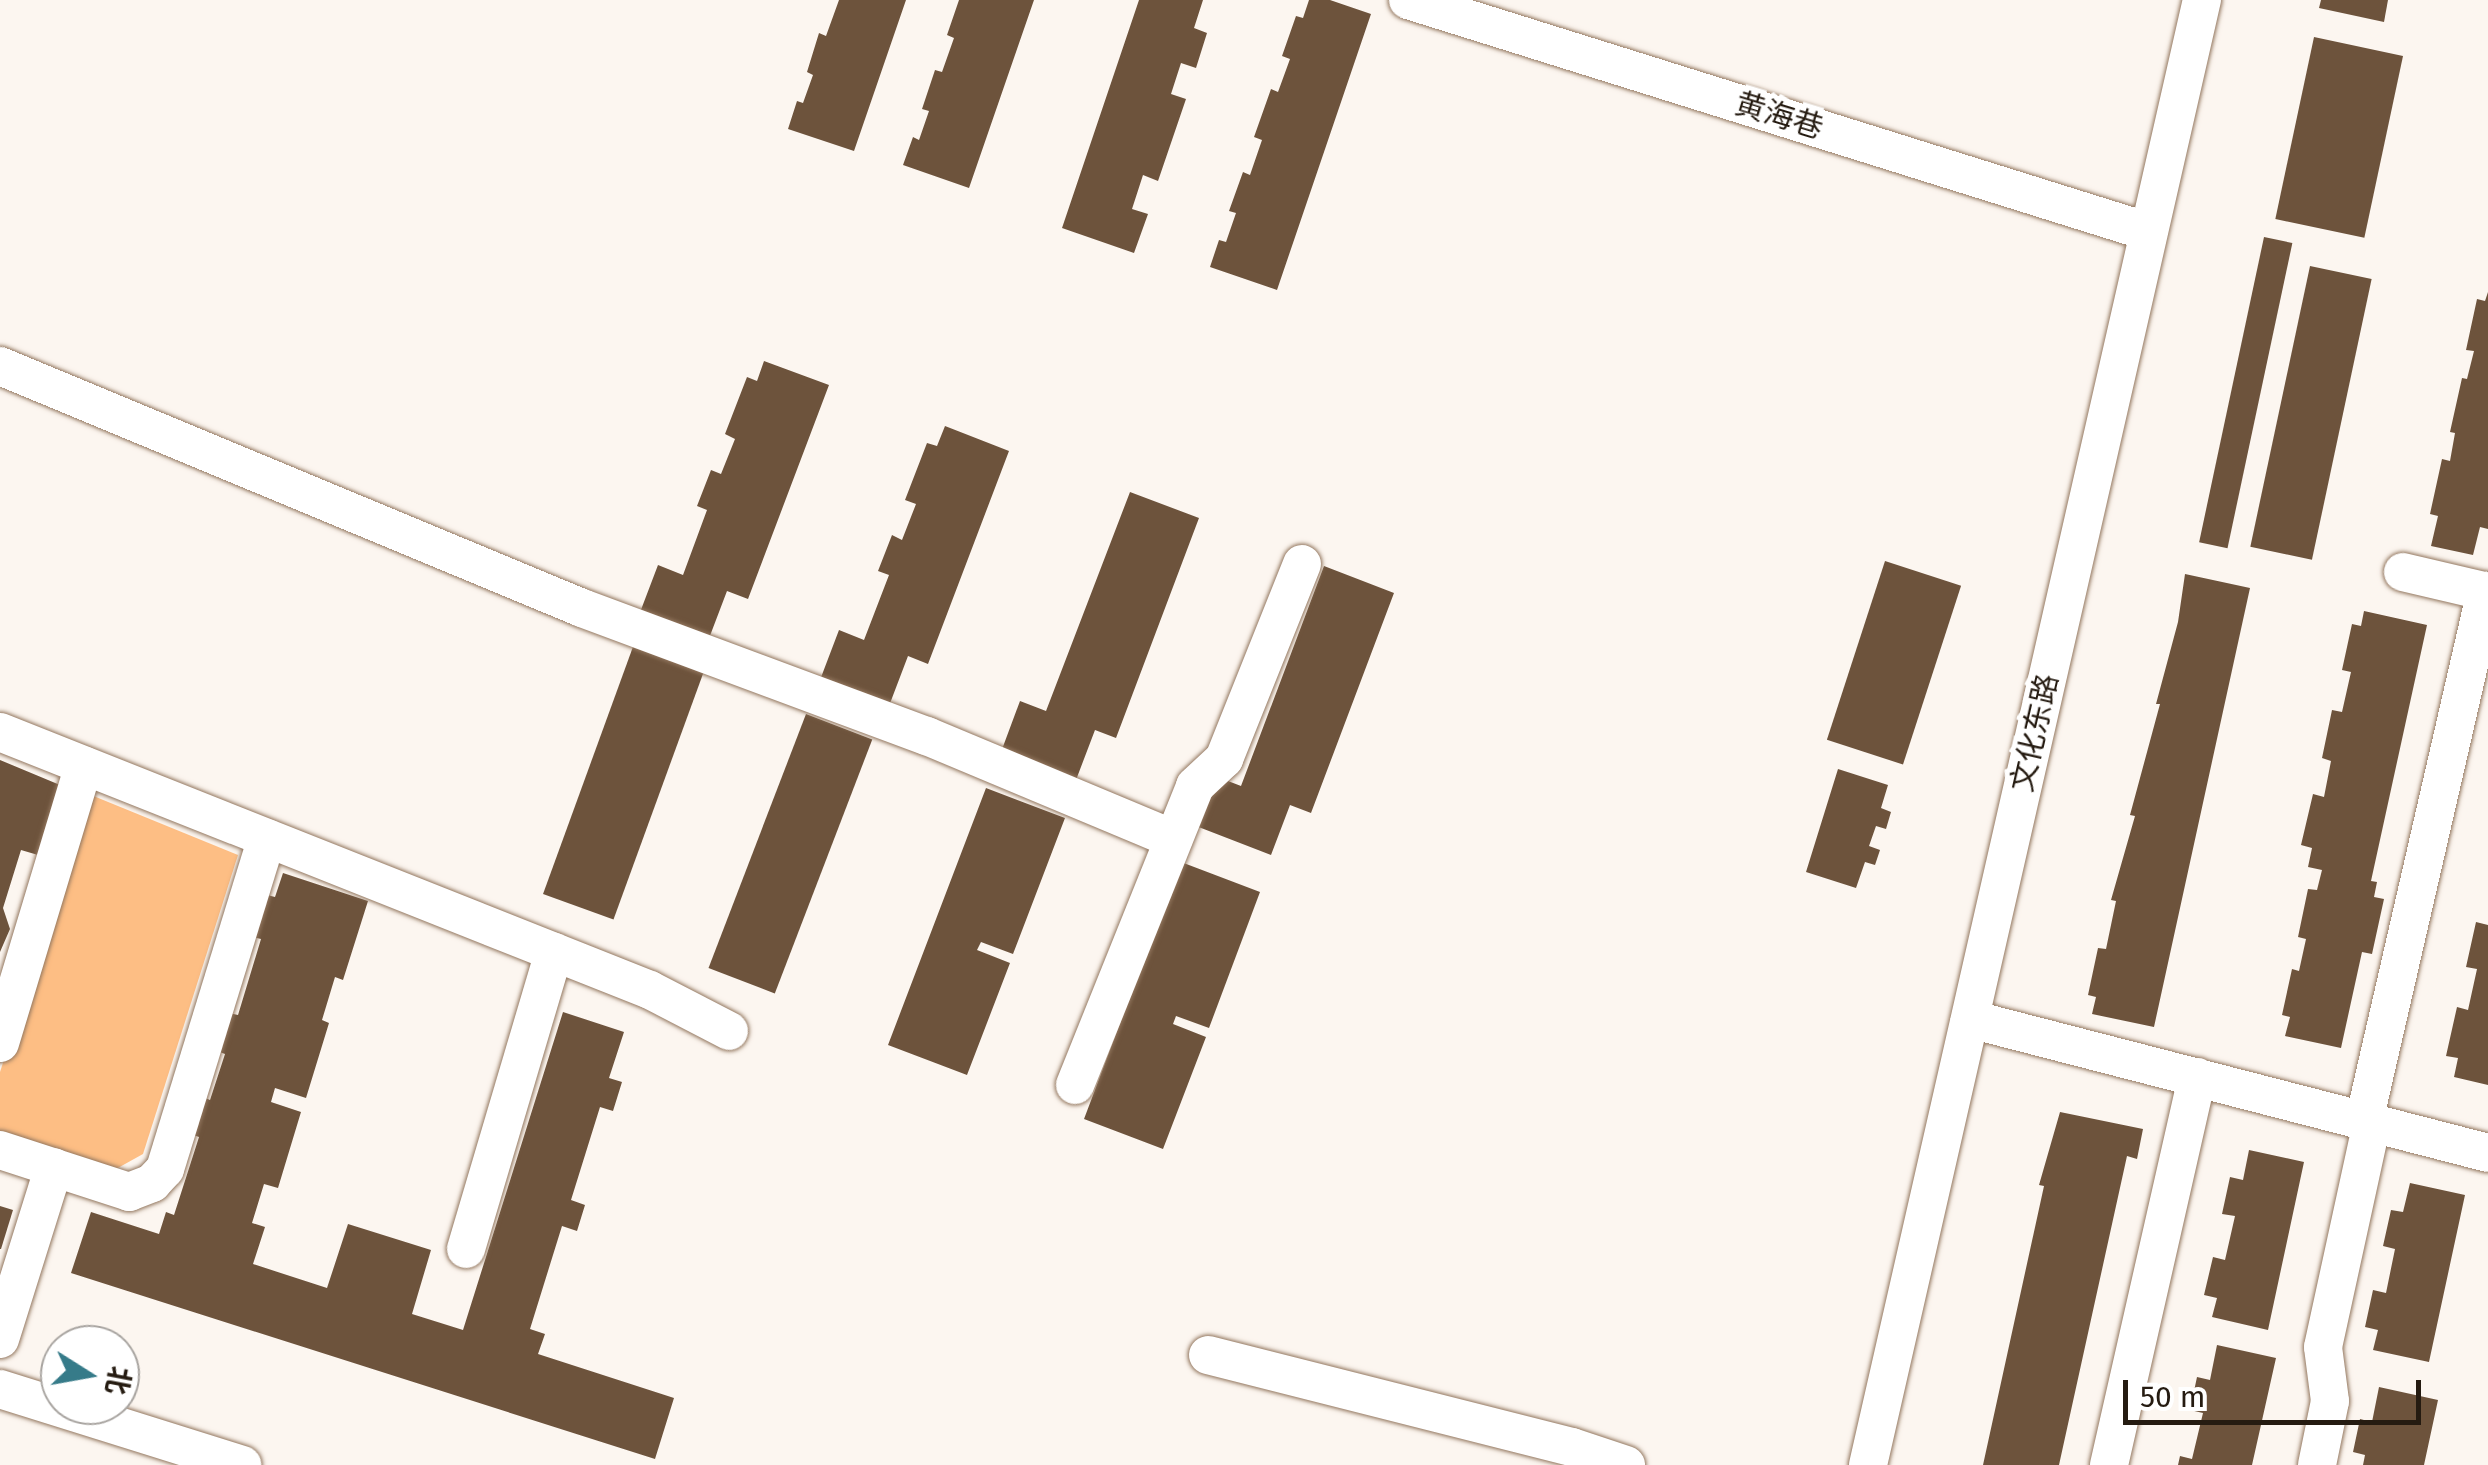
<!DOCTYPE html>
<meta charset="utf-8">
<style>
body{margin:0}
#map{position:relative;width:2488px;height:1465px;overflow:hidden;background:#fcf6f0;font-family:"Fira Sans","Noto Sans SC",sans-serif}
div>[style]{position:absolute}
.green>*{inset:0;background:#fdbe84}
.building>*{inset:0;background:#6d533c;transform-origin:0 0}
.roads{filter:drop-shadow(0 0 2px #93775f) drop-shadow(0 0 2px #93775f)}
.minor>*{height:38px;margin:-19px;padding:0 19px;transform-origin:19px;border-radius:19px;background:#fff}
span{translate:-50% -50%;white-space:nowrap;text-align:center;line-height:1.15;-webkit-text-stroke:10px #fff;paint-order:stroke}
.street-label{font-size:30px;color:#251b11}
.north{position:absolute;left:40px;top:1325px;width:100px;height:100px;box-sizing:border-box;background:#fff;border:2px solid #a8a4a0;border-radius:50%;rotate:101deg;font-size:28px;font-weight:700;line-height:40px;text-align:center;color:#251b11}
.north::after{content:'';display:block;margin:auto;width:35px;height:45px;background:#367b89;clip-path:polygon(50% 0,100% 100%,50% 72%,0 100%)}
.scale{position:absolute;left:2123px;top:1380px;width:298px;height:45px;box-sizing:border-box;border:5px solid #251b11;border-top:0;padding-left:12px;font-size:30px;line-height:35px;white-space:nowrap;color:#251b11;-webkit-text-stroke:8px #fff;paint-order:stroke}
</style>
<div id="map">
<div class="green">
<i style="clip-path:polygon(91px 795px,238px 855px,143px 1154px,116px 1169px,0 1133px,0 1072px)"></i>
</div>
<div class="building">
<i style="clip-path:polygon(839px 0,906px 0,854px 151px,788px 129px,797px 101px,803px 103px,813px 75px,807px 72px,819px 33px,826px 36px)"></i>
<i style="clip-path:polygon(959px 0,1034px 0,969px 188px,903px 165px,913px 137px,919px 140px,929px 111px,922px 109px,935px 70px,942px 72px,954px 38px,947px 35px)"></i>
<i style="clip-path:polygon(1139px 0,1203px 0,1194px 28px,1207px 33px,1196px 68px,1181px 63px,1171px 94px,1186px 99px,1158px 181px,1143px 175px,1132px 209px,1148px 214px,1134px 253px,1062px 228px)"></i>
<i style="clip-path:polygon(1309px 0,1330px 0,1371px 14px,1277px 290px,1210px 267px,1219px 240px,1226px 242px,1236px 213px,1229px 211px,1243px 172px,1250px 175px,1262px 140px,1254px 137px,1271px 89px,1278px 92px,1290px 59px,1282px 56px,1296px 16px,1303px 18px)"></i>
<i style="clip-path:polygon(2321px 0,2388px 0,2384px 22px,2319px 8px)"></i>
<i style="left:2314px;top:37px;width:91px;height:186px;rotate:12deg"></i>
<i style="left:2264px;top:237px;width:29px;height:312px;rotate:12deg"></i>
<i style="left:2310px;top:266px;width:63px;height:287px;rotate:12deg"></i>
<i style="clip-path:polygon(2488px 292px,2488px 529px,2480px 527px,2473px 555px,2431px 546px,2438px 516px,2430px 514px,2442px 459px,2450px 461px,2455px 433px,2450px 432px,2462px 378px,2467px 379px,2474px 351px,2466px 350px,2477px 299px,2485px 301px)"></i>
<i style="clip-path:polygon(764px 361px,829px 385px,748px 599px,727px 591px,708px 641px,639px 615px,658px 565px,683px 575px,707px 510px,697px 506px,711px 470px,721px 474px,735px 439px,725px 434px,747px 377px,757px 381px)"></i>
<i style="clip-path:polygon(945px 426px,1009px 451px,928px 664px,908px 656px,889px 706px,820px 680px,839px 630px,864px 640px,889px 575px,878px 571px,892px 535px,902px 540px,916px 504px,905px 500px,927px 443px,937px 446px)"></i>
<i style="clip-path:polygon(1130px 492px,1199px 518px,1116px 738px,1095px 730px,1076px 780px,1001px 752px,1020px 701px,1046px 711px)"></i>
<i style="left:1885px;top:561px;width:80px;height:188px;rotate:18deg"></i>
<i style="clip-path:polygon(1324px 566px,1394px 593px,1311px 813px,1290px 805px,1271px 855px,1196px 826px,1215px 776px,1241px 786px)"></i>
<i style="clip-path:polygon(2185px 574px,2250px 588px,2154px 1027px,2092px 1014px,2096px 997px,2088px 995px,2098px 948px,2106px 949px,2116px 901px,2111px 900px,2135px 816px,2130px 815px,2160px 704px,2156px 704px,2178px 622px)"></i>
<i style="clip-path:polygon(2364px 611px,2427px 625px,2371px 881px,2377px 882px,2374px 897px,2384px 899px,2372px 954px,2362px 952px,2341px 1048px,2285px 1036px,2290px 1017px,2282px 1015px,2292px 969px,2299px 971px,2306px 939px,2298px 937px,2308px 889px,2317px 890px,2322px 870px,2308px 867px,2312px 848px,2301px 845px,2313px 794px,2324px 797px,2331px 761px,2322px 758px,2332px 710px,2342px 712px,2351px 672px,2342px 670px,2352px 624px,2361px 626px)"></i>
<i style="left:634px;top:644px;width:75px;height:266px;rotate:20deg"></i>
<i style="left:806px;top:714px;width:71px;height:272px;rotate:21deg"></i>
<i style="clip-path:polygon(0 760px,60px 785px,38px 855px,21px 850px,3px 908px,10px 929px,0 952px)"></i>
<i style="clip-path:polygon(1838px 769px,1888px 785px,1881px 808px,1891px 812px,1886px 829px,1876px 826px,1869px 846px,1880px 850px,1875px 865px,1865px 862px,1856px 888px,1806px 872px)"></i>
<i style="clip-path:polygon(986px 788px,1065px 818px,1013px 954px,981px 942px,977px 950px,1010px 963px,967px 1075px,888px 1045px)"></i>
<i style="clip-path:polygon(1181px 862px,1260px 892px,1209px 1028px,1176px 1016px,1173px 1024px,1206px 1037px,1163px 1149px,1084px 1119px)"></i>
<i style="clip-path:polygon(283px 873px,368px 901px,343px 980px,335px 977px,322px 1020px,329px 1023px,306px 1098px,275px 1088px,271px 1102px,301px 1112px,278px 1188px,264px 1184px,252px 1223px,265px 1227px,253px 1264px,327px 1288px,348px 1224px,431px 1250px,412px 1314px,463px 1330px,563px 1012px,624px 1032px,609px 1078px,622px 1082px,613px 1111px,600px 1107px,571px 1200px,585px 1205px,577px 1231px,562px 1226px,530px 1329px,545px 1334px,538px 1354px,674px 1398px,655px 1459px,71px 1273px,91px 1212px,159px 1234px,166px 1212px,174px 1215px,199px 1137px,191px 1134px,203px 1097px,210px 1100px,225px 1054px,217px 1051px,229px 1013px,238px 1015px,261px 939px,253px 937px,267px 895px,275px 897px)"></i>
<i style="clip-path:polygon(2476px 922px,2488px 925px,2488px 1085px,2454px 1077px,2458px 1058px,2446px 1056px,2457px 1007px,2468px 1010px,2477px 969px,2466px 967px)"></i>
<i style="clip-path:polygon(2060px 1112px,2143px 1129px,2137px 1159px,2127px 1156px,2059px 1465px,1983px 1465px,2044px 1186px,2039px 1185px)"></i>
<i style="clip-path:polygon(2249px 1150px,2304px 1162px,2268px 1330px,2212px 1317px,2217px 1298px,2204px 1295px,2213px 1257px,2225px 1260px,2235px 1216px,2222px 1214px,2230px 1177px,2243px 1180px)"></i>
<i style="clip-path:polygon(2410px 1183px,2465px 1195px,2429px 1362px,2373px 1350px,2378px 1330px,2365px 1327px,2373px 1290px,2386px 1293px,2395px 1249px,2383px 1246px,2391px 1210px,2403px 1212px)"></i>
<i style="clip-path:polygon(0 1206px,13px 1210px,1px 1249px,0 1249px)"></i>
<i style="clip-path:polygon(2217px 1345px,2276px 1358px,2252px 1465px,2178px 1465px,2180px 1456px,2192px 1459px,2203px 1413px,2190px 1410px,2197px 1377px,2210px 1380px)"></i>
<i style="clip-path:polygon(2379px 1387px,2438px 1400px,2424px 1465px,2363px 1465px,2365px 1455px,2353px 1452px,2360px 1419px,2372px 1422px)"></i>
</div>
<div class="roads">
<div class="minor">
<i style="left:1408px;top:0;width:776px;rotate:17.38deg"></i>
<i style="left:0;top:366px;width:630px;rotate:22.58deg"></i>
<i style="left:582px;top:608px;width:368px;rotate:20.4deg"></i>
<i style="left:927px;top:736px;width:267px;rotate:22.7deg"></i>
<i style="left:2403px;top:572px;width:87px;rotate:13.2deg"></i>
<i style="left:0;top:732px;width:699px;rotate:21.65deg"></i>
<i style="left:650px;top:990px;width:89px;rotate:27.4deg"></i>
<i style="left:1970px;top:1019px;width:535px;rotate:14.5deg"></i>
<i style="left:0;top:1043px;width:290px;rotate:-73.2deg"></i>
<i style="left:1075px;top:1085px;width:322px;rotate:-68.1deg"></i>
<i style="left:1195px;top:786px;width:40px;rotate:-43deg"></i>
<i style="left:1224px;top:759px;width:210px;rotate:-68.2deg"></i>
<i style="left:2364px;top:1121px;width:544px;rotate:-77.04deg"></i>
<i style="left:0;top:1150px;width:136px;rotate:18deg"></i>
<i style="left:129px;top:1192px;width:25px;rotate:-21deg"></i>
<i style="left:152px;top:1183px;width:19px;rotate:-47deg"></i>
<i style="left:165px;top:1169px;width:346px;rotate:-72.9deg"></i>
<i style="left:466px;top:1249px;width:310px;rotate:-73.5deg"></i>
<i style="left:0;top:1339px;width:180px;rotate:-72.6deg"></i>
<i style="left:1208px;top:1355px;width:375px;rotate:14.2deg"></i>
<i style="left:1572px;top:1447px;width:57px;rotate:18.4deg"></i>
<i style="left:0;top:1389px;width:254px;rotate:17.4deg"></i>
<i style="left:1868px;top:1465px;width:1503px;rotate:-77.16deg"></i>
<i style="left:2109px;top:1465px;width:398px;rotate:-77.2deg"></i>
<i style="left:2317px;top:1465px;width:65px;rotate:-78.5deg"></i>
<i style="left:2330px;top:1401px;width:54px;rotate:-97.4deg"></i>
<i style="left:2323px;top:1347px;width:229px;rotate:-77.7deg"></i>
</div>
</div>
<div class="street-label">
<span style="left:1779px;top:116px;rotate:17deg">黄海巷</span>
<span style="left:2035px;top:733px;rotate:-77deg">文化东路</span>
</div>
<div class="north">北</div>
<div class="scale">50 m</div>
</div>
